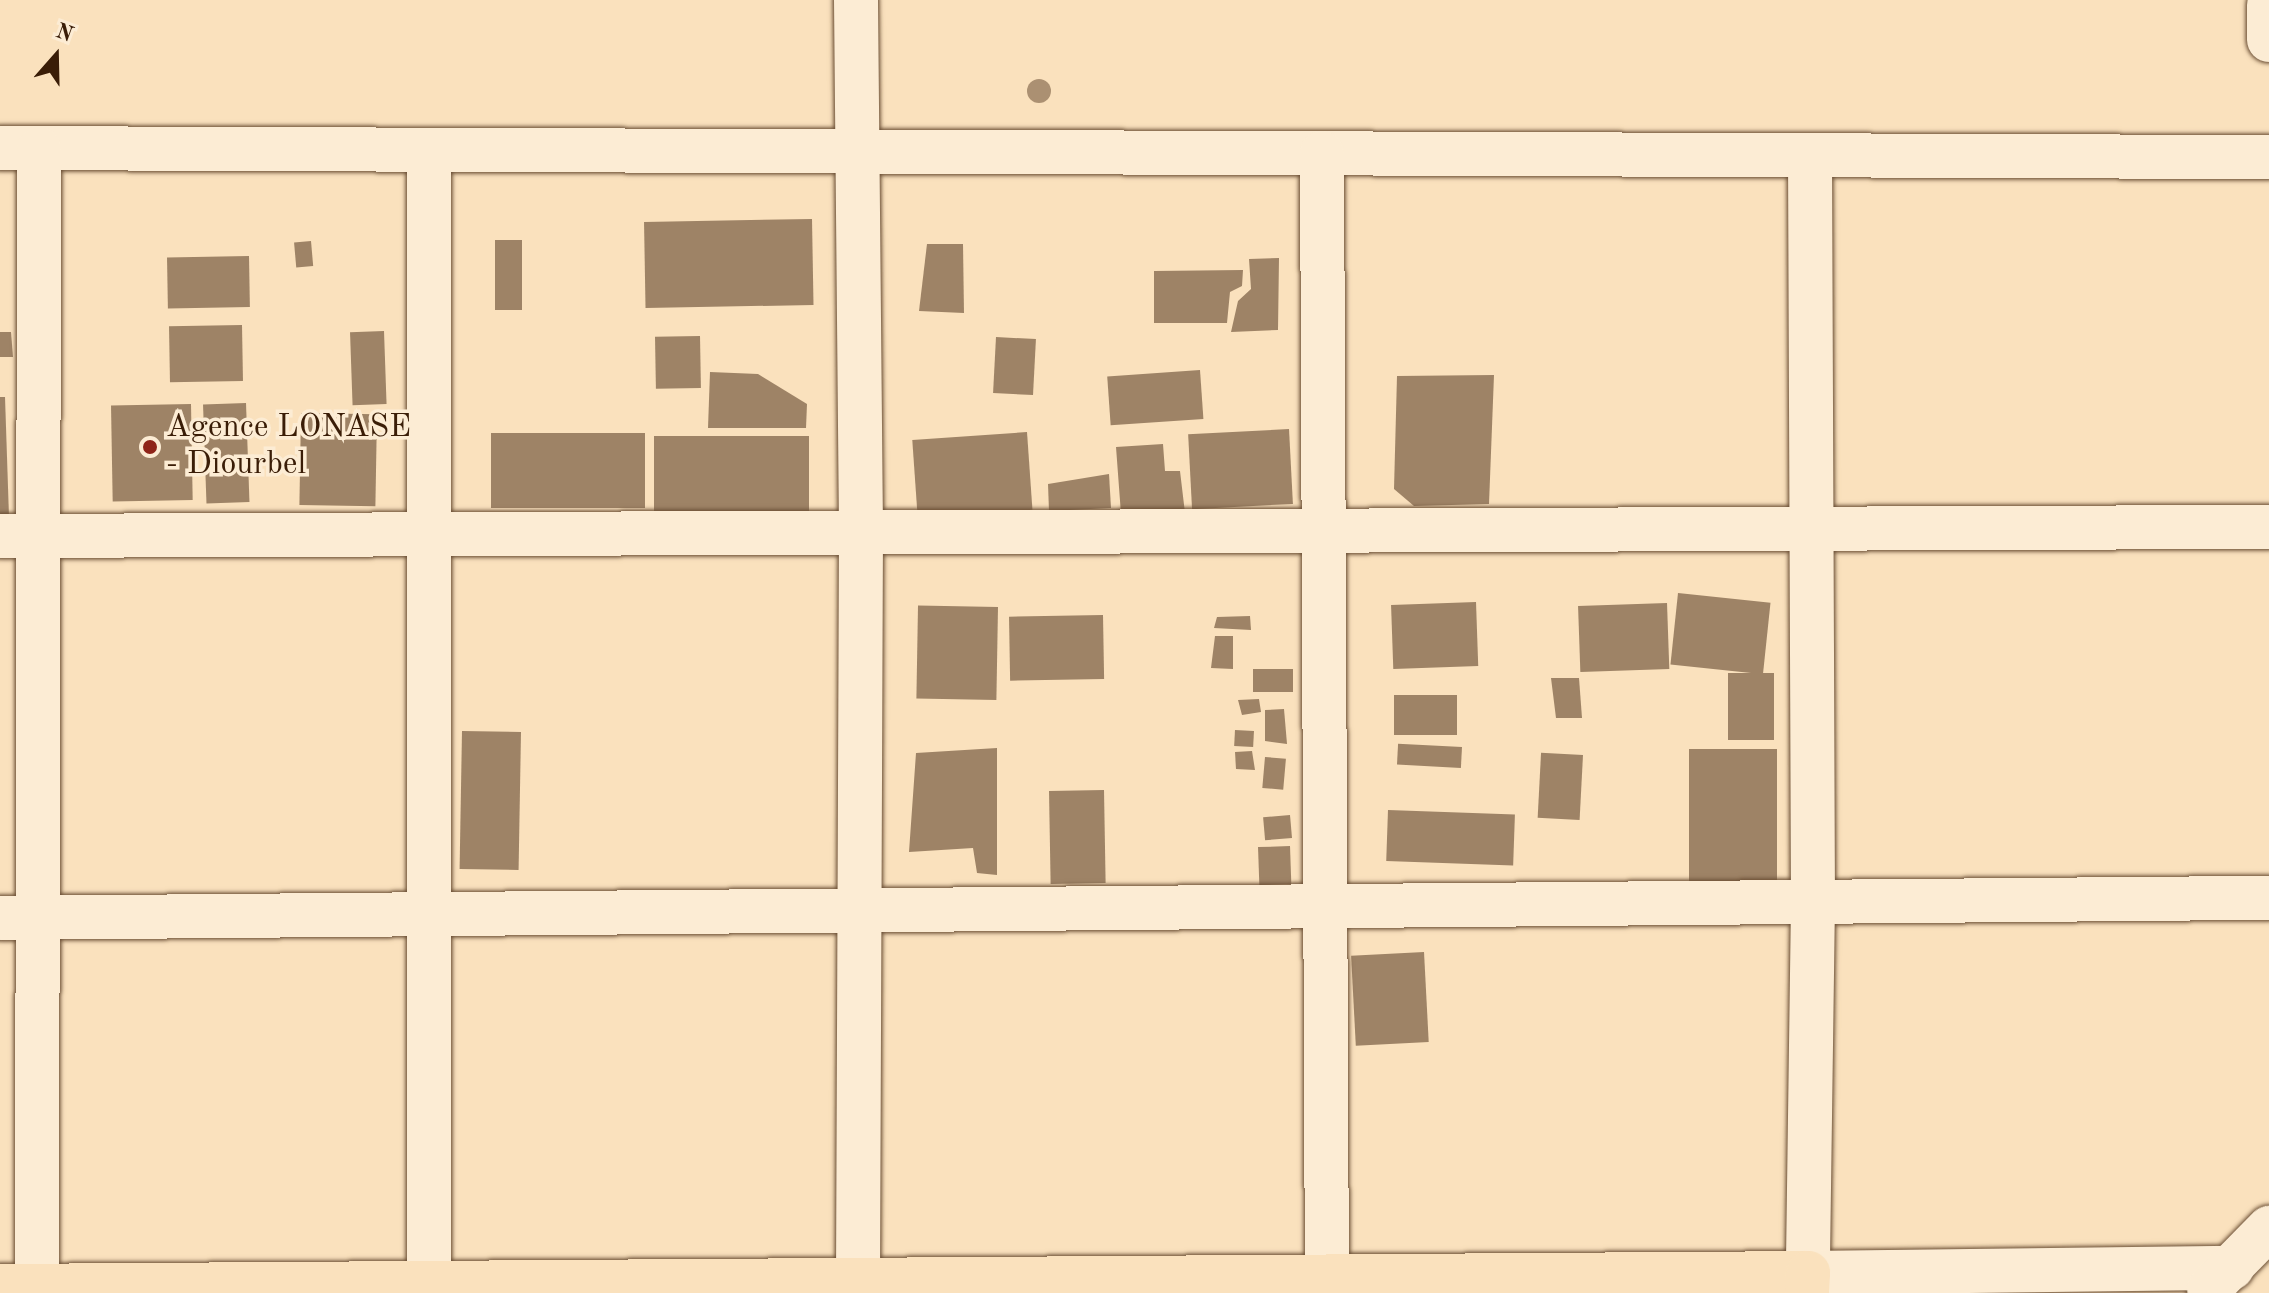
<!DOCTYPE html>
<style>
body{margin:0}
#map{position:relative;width:2269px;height:1293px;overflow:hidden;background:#fae1bd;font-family:"Old Standard TT",serif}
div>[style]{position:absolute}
.building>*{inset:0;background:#9e8366;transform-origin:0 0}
.roads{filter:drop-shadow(0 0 2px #6a4e34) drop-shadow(0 0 2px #6a4e34)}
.minor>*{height:44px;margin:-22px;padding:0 22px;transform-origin:22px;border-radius:22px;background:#fcecd4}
.major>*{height:44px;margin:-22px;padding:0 22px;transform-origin:22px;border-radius:22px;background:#fae1bd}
.trees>*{width:24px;height:24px;margin:-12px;border-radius:50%;background:#ab9072}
.dots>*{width:22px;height:22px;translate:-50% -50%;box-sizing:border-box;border:4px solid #fcecd4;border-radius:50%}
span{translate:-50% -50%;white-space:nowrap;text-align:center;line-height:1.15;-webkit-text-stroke:7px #fcecd4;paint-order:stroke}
.poi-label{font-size:32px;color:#3a1d07}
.left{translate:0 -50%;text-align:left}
.north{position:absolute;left:16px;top:16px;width:80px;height:80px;-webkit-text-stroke:6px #fcecd4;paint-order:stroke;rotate:20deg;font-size:22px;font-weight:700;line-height:32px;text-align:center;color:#3a1d07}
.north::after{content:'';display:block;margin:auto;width:28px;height:36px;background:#3a1d07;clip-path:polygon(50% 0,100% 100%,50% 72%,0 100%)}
</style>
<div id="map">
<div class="building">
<i style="left:812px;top:219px;width:86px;height:168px;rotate:89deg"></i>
<i style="left:495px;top:240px;width:27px;height:70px"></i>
<i style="left:311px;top:241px;width:25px;height:17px;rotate:85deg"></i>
<i style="clip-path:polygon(927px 244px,963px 244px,964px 313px,919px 311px)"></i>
<i style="left:249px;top:256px;width:51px;height:82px;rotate:89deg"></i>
<i style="clip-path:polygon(1279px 258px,1278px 330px,1231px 332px,1238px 301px,1251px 289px,1249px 259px)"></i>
<i style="clip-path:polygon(1243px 270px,1242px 286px,1230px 292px,1227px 323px,1154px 323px,1154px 271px)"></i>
<i style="left:242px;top:325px;width:56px;height:73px;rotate:89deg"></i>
<i style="left:384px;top:331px;width:73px;height:34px;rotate:88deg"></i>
<i style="clip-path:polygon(0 332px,11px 332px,13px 357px,0 357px)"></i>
<i style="left:700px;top:336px;width:52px;height:45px;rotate:89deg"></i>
<i style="left:996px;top:337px;width:40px;height:56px;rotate:3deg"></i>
<i style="left:1200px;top:370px;width:49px;height:93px;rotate:86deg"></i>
<i style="clip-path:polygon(710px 372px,758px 374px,807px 404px,806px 428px,708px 428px)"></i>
<i style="clip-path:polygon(1494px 375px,1489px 504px,1414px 506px,1394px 489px,1397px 376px)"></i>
<i style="clip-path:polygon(0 397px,5px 397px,9px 517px,0 517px)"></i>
<i style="left:246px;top:403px;width:99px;height:43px;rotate:88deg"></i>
<i style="left:191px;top:404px;width:96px;height:80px;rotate:89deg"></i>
<i style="left:301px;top:413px;width:76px;height:92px;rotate:1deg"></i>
<i style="left:1289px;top:429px;width:75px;height:101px;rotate:87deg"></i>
<i style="left:1027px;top:432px;width:78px;height:115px;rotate:86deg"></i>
<i style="left:645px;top:433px;width:75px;height:154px;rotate:90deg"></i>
<i style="left:654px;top:436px;width:155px;height:78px"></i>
<i style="clip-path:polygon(1163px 444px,1165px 471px,1180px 471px,1185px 513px,1121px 514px,1116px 447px)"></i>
<i style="clip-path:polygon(1109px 474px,1111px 508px,1049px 511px,1048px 484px)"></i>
<i style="left:1678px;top:593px;width:93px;height:72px;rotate:6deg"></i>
<i style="left:1476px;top:602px;width:64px;height:85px;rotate:88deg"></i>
<i style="left:1667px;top:603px;width:66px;height:89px;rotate:88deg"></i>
<i style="left:998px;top:607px;width:93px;height:80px;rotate:91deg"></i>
<i style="left:1103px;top:615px;width:64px;height:94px;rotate:89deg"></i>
<i style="clip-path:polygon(1250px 616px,1251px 630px,1214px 628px,1217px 617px)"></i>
<i style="clip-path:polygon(1215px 636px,1233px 636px,1233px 669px,1211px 668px)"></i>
<i style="left:1293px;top:669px;width:23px;height:40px;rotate:90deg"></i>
<i style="left:1774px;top:673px;width:67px;height:46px;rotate:90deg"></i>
<i style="clip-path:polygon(1551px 678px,1579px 678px,1582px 718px,1556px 718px)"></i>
<i style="left:1394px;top:695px;width:63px;height:40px"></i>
<i style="clip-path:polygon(1259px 699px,1261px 712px,1242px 715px,1238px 700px)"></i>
<i style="clip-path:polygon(1284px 709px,1287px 744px,1265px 741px,1265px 710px)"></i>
<i style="left:1235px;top:730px;width:19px;height:16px;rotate:3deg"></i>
<i style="left:462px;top:731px;width:59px;height:138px;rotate:1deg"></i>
<i style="left:1462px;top:747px;width:21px;height:64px;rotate:93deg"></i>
<i style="clip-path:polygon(997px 748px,997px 875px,977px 873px,973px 848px,909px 852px,916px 753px)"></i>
<i style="left:1689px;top:749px;width:88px;height:137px"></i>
<i style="clip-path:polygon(1252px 751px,1255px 770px,1236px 769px,1235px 752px)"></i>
<i style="left:1583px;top:755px;width:65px;height:42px;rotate:93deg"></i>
<i style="left:1265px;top:757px;width:21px;height:31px;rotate:5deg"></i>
<i style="left:1104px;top:790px;width:93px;height:55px;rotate:89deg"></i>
<i style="left:1388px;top:810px;width:127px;height:51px;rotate:2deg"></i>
<i style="left:1290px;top:815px;width:23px;height:27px;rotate:85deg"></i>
<i style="left:1290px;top:846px;width:38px;height:32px;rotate:88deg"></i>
<i style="left:1424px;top:952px;width:90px;height:73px;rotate:87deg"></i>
</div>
<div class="roads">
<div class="minor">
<i style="left:856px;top:0;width:532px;rotate:89.46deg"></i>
<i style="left:861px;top:532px;width:748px;rotate:90.23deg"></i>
<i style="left:2269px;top:5px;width:35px;rotate:90deg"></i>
<i style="left:0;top:148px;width:2269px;rotate:0.23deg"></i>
<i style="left:429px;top:150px;width:1143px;rotate:90deg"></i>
<i style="left:1322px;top:153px;width:1140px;rotate:89.75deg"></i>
<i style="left:1810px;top:155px;width:747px;rotate:89.77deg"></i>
<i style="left:1813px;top:902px;width:371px;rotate:90.8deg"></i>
<i style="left:1808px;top:1273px;width:424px;rotate:-0.7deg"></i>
<i style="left:0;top:536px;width:2269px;rotate:-0.23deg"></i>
<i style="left:0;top:918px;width:2269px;rotate:-0.51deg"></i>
<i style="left:2209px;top:1289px;width:86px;rotate:-45.5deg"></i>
<i style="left:37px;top:1293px;width:1144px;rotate:-89.9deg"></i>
</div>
<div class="major">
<i style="left:0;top:1286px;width:1808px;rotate:-0.41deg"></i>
<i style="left:1808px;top:1273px;width:20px;rotate:93deg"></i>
</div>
</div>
<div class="trees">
<i style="left:1039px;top:91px"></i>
</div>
<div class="dots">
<i style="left:150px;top:447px;background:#8f2418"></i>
</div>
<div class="poi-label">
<span class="left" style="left:166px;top:447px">Agence LONASE<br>- Diourbel</span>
</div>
<div class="north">N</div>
</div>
